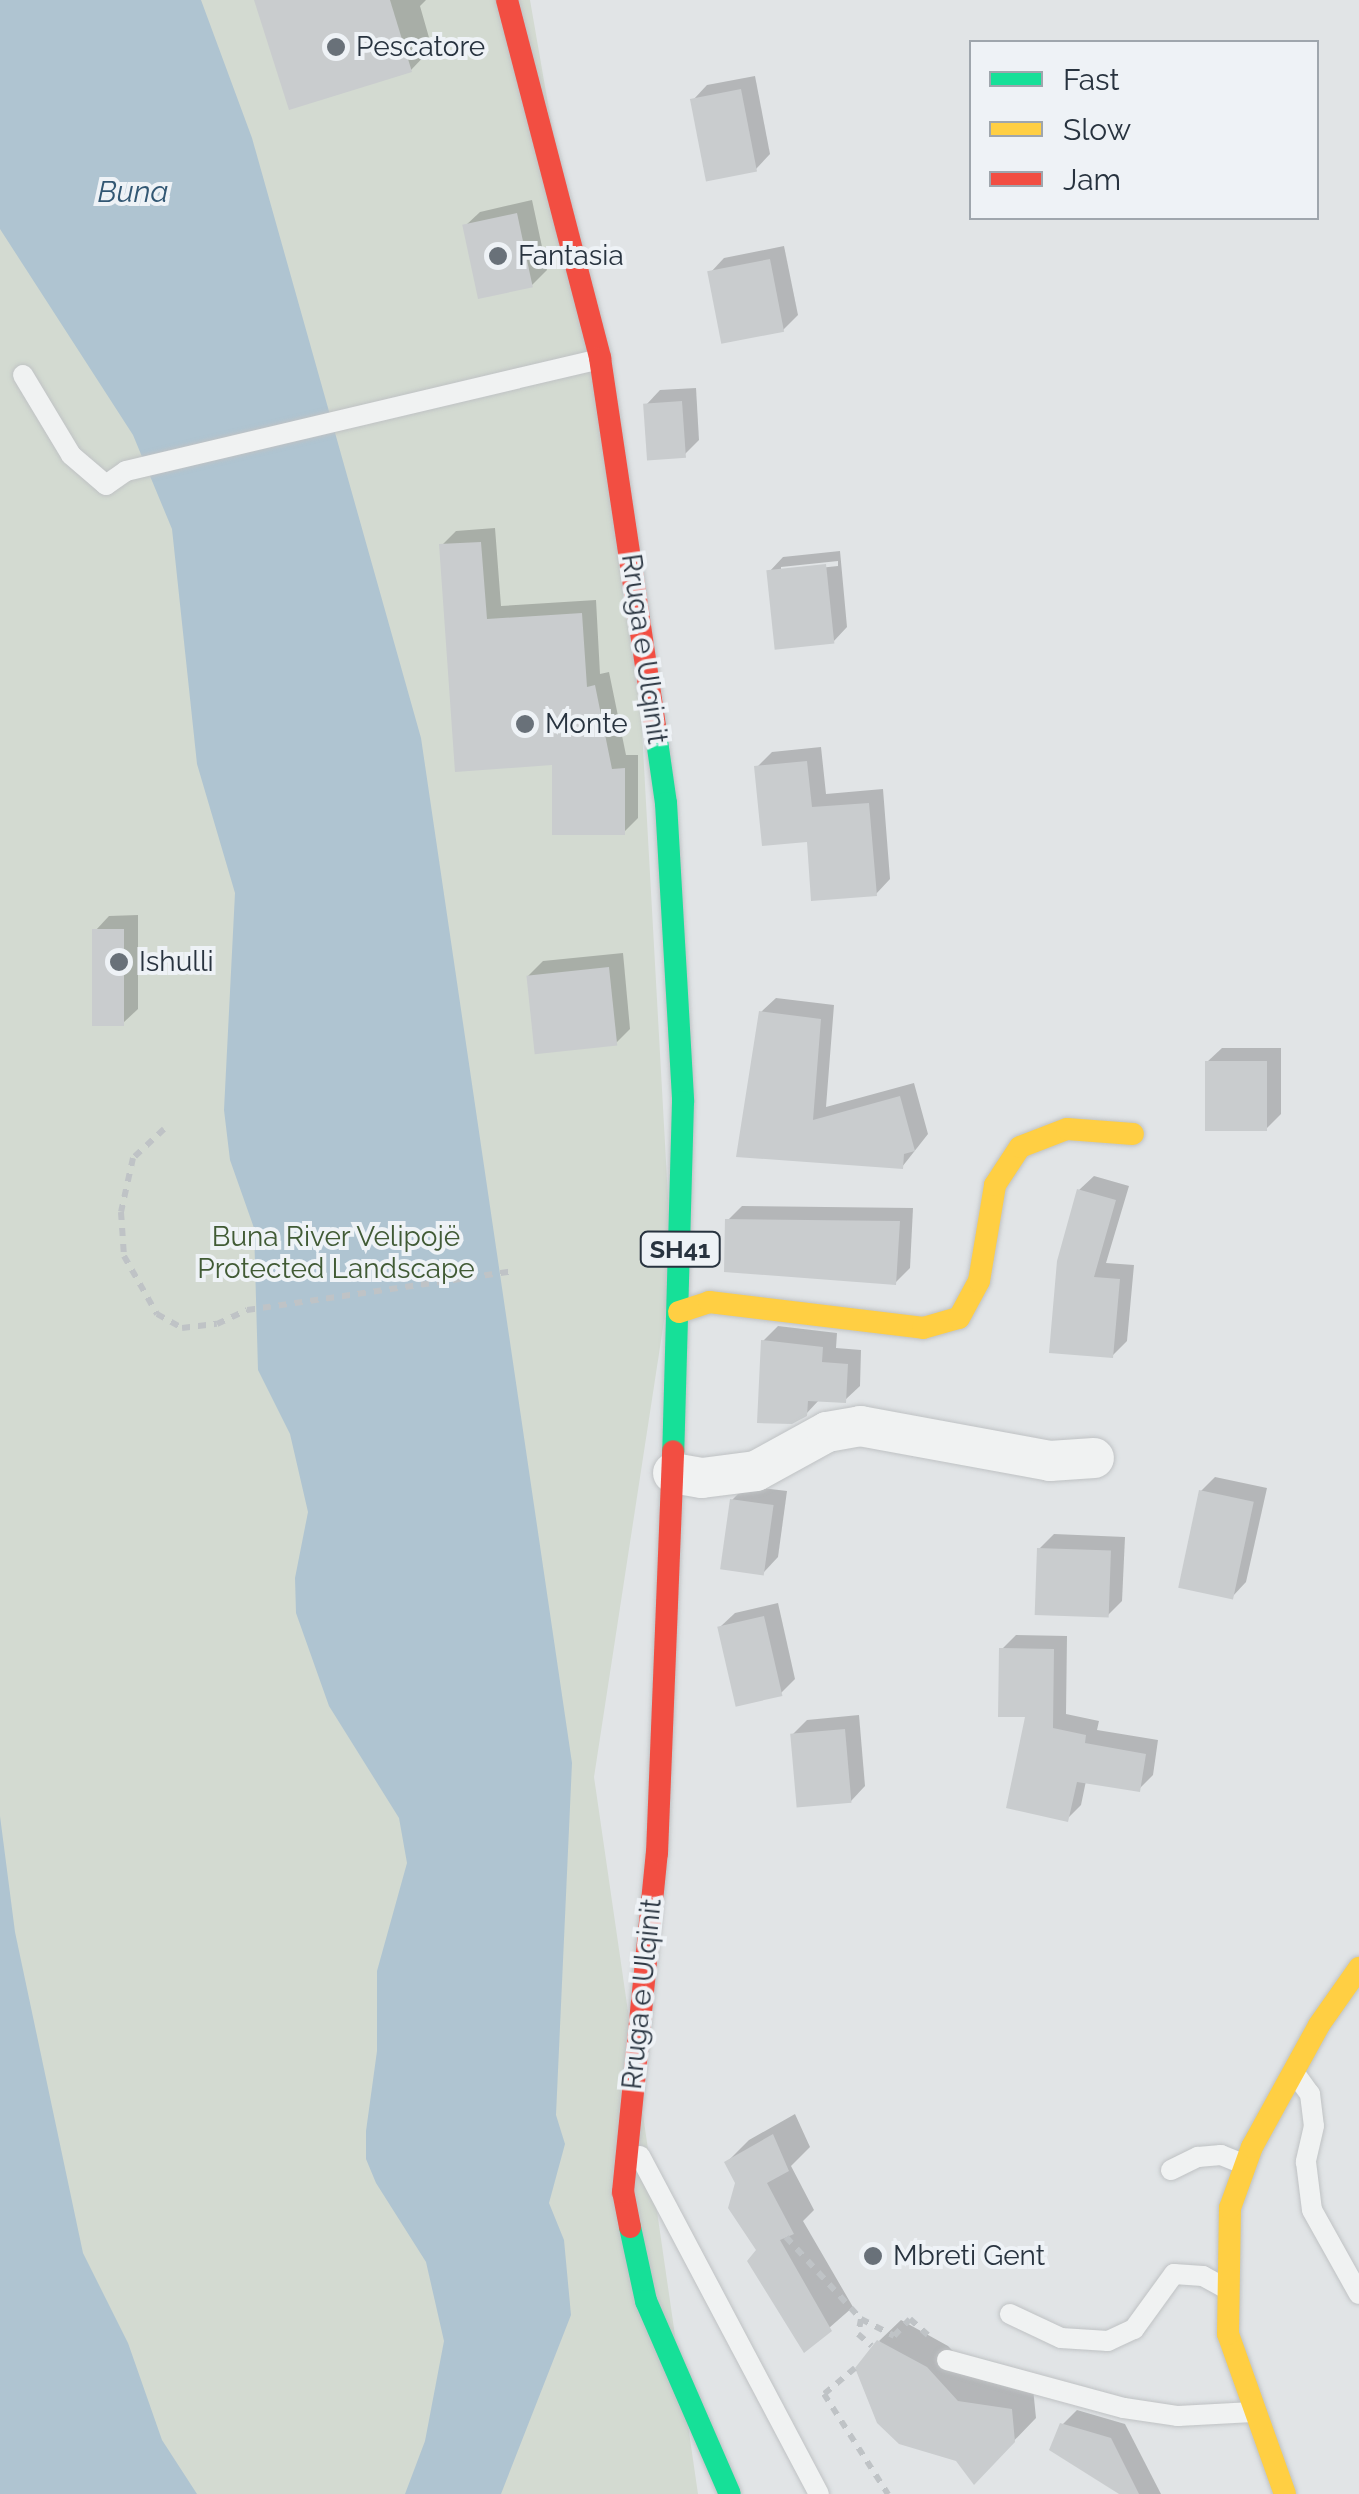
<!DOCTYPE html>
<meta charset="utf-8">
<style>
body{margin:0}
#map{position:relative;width:1359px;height:2494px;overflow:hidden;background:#e1e4e6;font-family:Raleway,sans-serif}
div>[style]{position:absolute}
.green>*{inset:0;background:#d3dad1}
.water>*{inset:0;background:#afc4d1}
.shadow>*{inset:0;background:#0003}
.building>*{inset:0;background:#c9ccce;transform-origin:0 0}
.path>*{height:6px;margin-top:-3px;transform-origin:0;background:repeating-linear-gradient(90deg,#bfc3c6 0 8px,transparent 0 16px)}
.roads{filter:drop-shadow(0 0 2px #bfc2c4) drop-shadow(0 0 2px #bfc2c4)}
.lane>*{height:20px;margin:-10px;padding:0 10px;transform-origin:10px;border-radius:10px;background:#f0f2f2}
.street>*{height:40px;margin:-20px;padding:0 20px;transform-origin:20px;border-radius:20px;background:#f0f2f2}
.fast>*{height:22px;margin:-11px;padding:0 11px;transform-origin:11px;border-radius:11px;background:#16e098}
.slow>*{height:22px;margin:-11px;padding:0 11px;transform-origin:11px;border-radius:11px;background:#ffcf43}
.jam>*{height:22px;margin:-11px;padding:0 11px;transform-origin:11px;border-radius:11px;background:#f24e42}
.dots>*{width:28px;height:28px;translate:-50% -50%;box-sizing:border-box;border:5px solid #eef2f6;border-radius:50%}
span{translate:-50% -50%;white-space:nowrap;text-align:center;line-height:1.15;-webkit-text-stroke:8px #eef2f6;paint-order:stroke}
.shield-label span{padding:2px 8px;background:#eef2f6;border:2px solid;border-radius:8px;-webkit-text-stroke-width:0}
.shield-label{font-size:25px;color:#28333f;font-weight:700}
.poi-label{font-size:28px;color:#28333f}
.left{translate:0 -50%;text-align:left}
.street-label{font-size:28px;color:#28333f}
.park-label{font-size:28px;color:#415b35}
.water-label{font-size:30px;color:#325773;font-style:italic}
.legend{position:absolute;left:969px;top:40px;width:350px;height:180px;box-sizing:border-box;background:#eef2f6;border:2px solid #9fa6ad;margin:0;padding:12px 18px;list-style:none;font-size:30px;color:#28333f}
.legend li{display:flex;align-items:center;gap:20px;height:50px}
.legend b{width:50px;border:2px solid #9fa6ad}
</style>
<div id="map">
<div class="green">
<i style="clip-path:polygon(0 0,530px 0,635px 605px,672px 1269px,594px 1777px,698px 2494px,0 2494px)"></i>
</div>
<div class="water">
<i style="clip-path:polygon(0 0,201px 0,252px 138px,421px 738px,572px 1763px,556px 2115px,565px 2144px,549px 2203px,564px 2240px,571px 2315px,501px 2494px,405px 2494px,425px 2441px,444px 2341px,426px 2262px,376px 2183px,366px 2159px,366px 2131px,377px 2051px,377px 1971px,407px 1863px,399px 1818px,329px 1706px,296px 1613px,295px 1578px,308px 1512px,290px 1434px,258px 1370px,254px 1228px,230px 1160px,224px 1110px,235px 893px,197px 764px,172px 529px,133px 435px,0 229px)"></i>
<i style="clip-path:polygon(0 1816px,15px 1932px,83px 2253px,128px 2343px,162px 2440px,197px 2494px,0 2494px)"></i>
</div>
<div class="shadow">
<i style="clip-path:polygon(257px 0,426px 0,420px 6px,432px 48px,411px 70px)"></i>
<i style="clip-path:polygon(755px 76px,770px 154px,756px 169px,693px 100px,707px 85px)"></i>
<i style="clip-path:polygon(532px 200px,547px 270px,532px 285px,465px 226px,480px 212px)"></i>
<i style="clip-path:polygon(784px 246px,798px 315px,783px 330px,710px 273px,724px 258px)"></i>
<i style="clip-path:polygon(696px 388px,699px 440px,684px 455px,646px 405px,660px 390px)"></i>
<i style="clip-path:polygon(495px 528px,501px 606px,596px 600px,600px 674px,609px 672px,626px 755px,638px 755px,638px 818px,624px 832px,554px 762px,442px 545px,456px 531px)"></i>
<i style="clip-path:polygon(evenodd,840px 551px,847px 627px,833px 642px,769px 572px,783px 557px,840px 551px,838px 561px,838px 566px,781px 572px,781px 567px,838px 561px)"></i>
<i style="clip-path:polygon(821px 747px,826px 794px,883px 789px,890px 879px,876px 894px,757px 767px,772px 752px)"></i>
<i style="clip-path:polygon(138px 915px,138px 1009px,123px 1023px,95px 931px,109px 916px)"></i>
<i style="clip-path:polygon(623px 953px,630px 1029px,616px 1043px,528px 976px,543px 961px)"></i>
<i style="clip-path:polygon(776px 998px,834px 1005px,826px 1107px,914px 1083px,928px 1134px,902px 1167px,739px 1154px,761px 1012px)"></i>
<i style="clip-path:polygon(1222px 1048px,1281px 1048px,1281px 1114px,1266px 1129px,1207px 1062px)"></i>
<i style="clip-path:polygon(1094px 1176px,1129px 1186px,1106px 1263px,1134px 1265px,1127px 1341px,1112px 1356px,1052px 1351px,1079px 1190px)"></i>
<i style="clip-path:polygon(742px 1206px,913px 1208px,910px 1268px,895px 1283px,728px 1220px)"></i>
<i style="clip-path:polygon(778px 1326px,837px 1333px,836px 1348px,861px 1350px,860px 1386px,845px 1400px,820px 1399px,806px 1414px,763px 1341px)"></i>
<i style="clip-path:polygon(1215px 1477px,1267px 1488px,1246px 1582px,1232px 1597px,1201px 1491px)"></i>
<i style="clip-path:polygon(746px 1486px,787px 1491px,778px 1557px,764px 1572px,732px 1500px)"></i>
<i style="clip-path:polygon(1054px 1534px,1125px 1537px,1122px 1601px,1107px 1616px,1039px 1549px)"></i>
<i style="clip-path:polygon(778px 1603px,795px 1679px,780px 1694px,720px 1627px,735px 1613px)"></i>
<i style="clip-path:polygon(1016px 1635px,1067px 1636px,1066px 1714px,1099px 1721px,1097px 1730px,1158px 1740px,1153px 1775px,1139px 1789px,1086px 1781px,1081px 1805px,1067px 1819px,1002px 1649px)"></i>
<i style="clip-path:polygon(859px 1715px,865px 1786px,851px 1801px,792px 1735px,807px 1720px)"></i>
<i style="clip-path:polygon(795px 2114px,810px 2147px,791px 2166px,814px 2210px,803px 2221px,853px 2307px,805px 2349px,727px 2162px,749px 2140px)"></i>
<i style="clip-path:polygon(901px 2320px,948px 2346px,981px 2380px,1033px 2388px,1036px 2418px,975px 2481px,879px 2341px)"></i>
<i style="clip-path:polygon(1077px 2410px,1125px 2424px,1161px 2494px,1124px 2494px,1062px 2425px)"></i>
</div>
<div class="building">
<i style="clip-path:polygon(254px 0,390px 0,412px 72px,289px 110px)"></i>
<i style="left:741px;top:89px;width:84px;height:52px;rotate:79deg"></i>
<i style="left:517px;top:213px;width:76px;height:56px;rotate:78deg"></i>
<i style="left:770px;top:259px;width:74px;height:64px;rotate:79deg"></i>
<i style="left:682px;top:401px;width:57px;height:39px;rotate:86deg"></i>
<i style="clip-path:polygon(481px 542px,487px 619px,582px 613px,587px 687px,595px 685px,612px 769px,625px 768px,625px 835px,552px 835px,552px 765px,455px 772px,439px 544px)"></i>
<i style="left:826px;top:564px;width:80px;height:60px;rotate:84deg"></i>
<i style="clip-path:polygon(807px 761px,812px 807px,869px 803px,877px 896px,811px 901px,807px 842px,762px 846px,754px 766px)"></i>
<i style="left:124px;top:929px;width:97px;height:32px;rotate:90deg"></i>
<i style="left:609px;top:967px;width:79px;height:83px;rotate:84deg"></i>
<i style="clip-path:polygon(759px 1011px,821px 1019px,813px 1120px,900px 1096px,915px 1151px,904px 1154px,903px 1169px,736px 1157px)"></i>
<i style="left:1205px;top:1061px;width:62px;height:70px"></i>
<i style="clip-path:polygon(1077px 1189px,1116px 1200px,1094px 1277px,1120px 1279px,1113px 1358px,1049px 1353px,1057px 1261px)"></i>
<i style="clip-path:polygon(725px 1219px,900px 1221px,896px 1285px,724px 1272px)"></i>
<i style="clip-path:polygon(761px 1340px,823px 1347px,822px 1362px,848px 1364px,846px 1403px,808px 1401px,807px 1416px,792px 1424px,757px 1423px)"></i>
<i style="left:1199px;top:1490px;width:56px;height:100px;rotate:12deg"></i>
<i style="left:730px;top:1499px;width:44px;height:71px;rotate:8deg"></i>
<i style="left:1037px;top:1548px;width:74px;height:67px;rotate:2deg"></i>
<i style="left:764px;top:1616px;width:82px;height:48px;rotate:77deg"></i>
<i style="clip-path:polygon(999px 1648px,1054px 1649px,1053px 1728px,1086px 1735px,1085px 1743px,1146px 1754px,1140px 1792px,1077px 1782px,1068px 1822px,1006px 1808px,1025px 1717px,998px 1717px)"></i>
<i style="left:845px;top:1729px;width:74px;height:55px;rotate:85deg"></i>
<i style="clip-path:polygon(773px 2134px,789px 2171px,767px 2183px,794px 2234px,780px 2240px,832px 2331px,804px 2353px,747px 2261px,756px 2250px,728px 2208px,735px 2183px,724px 2162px)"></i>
<i style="clip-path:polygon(877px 2340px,927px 2367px,958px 2401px,1012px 2409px,1015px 2442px,974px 2485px,956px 2461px,899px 2444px,877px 2423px,855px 2368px)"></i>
<i style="clip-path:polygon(1060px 2423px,1111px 2438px,1139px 2494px,1119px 2494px,1049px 2450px)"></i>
</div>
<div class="path">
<i style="left:164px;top:1129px;width:42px;rotate:136.9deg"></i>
<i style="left:133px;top:1158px;width:55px;rotate:102.5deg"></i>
<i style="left:121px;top:1212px;width:44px;rotate:86.1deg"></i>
<i style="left:124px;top:1256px;width:67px;rotate:60.4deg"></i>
<i style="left:157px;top:1314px;width:29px;rotate:29deg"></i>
<i style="left:182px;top:1328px;width:35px;rotate:-7deg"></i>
<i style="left:217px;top:1324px;width:33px;rotate:-25deg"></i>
<i style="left:247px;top:1310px;width:265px;rotate:-8.3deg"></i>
<i style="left:786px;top:2237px;width:111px;rotate:47.6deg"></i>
<i style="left:861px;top:2319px;width:15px;rotate:101deg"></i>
<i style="left:858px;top:2334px;width:18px;rotate:41deg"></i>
<i style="left:861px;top:2319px;width:37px;rotate:27deg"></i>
<i style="left:894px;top:2336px;width:23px;rotate:-47deg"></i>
<i style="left:910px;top:2319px;width:24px;rotate:42deg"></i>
<i style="left:855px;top:2368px;width:40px;rotate:140deg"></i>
<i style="left:824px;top:2394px;width:119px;rotate:57.4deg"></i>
</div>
<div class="roads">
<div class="lane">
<i style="left:23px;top:375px;width:93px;rotate:59deg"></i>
<i style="left:71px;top:455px;width:46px;rotate:40.6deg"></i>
<i style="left:106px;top:485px;width:24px;rotate:-35deg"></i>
<i style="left:126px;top:471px;width:485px;rotate:-13.3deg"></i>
<i style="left:1296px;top:2075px;width:24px;rotate:54deg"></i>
<i style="left:1310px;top:2094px;width:32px;rotate:83deg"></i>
<i style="left:1314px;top:2126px;width:37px;rotate:103deg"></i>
<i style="left:1306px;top:2162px;width:48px;rotate:82.9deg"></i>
<i style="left:1312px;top:2210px;width:96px;rotate:60.8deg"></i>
<i style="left:640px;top:2156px;width:382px;rotate:62.1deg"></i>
<i style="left:1171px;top:2170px;width:30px;rotate:-26deg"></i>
<i style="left:1198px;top:2157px;width:23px;rotate:-5deg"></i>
<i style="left:1221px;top:2155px;width:24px;rotate:22deg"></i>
<i style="left:1010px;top:2314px;width:56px;rotate:25.2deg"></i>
<i style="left:1061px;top:2338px;width:47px;rotate:3.7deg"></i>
<i style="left:1108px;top:2341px;width:29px;rotate:-25deg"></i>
<i style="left:1134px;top:2329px;width:68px;rotate:-54deg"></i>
<i style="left:1174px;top:2274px;width:29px;rotate:4deg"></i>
<i style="left:1203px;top:2276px;width:25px;rotate:29deg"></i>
<i style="left:947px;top:2360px;width:183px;rotate:15.2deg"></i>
<i style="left:1124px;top:2408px;width:55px;rotate:8.4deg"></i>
<i style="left:1178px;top:2416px;width:75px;rotate:-3.1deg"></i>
</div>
<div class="street">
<i style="left:673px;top:1473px;width:29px;rotate:10deg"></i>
<i style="left:702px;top:1478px;width:54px;rotate:-7.4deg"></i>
<i style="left:756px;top:1471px;width:81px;rotate:-28.8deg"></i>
<i style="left:827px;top:1432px;width:34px;rotate:-10deg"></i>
<i style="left:860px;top:1426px;width:193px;rotate:10.4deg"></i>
<i style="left:1050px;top:1461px;width:44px;rotate:-3.9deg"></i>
</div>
<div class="fast">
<i style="left:655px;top:727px;width:77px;rotate:81.8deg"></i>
<i style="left:666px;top:803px;width:299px;rotate:86.7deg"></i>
<i style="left:683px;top:1102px;width:349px;rotate:91.6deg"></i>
<i style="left:630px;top:2227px;width:76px;rotate:77.8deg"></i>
<i style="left:646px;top:2301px;width:210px;rotate:66.5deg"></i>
</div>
<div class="slow">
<i style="left:679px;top:1312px;width:32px;rotate:-18deg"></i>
<i style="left:709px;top:1302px;width:216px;rotate:6.9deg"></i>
<i style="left:923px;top:1328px;width:37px;rotate:-16deg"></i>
<i style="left:959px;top:1318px;width:42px;rotate:-61.6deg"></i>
<i style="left:979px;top:1281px;width:97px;rotate:-80.5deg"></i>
<i style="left:995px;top:1185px;width:45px;rotate:-56.7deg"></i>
<i style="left:1020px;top:1147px;width:50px;rotate:-21deg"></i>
<i style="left:1067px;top:1129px;width:66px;rotate:4.3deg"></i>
<i style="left:1285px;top:2494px;width:170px;rotate:-109.6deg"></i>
<i style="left:1228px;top:2334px;width:126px;rotate:-89.1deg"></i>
<i style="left:1230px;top:2208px;width:65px;rotate:-70.2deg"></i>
<i style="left:1252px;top:2147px;width:139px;rotate:-61.2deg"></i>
<i style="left:1319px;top:2025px;width:70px;rotate:-54.9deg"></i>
</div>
<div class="jam">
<i style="left:507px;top:0;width:370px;rotate:75.4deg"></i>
<i style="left:600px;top:358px;width:373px;rotate:81.5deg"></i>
<i style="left:630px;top:2227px;width:36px;rotate:-101deg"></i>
<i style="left:623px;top:2192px;width:341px;rotate:-84.3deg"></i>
<i style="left:657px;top:1853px;width:402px;rotate:-87.7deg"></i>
</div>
</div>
<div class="dots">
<i style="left:336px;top:47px;background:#697179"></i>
<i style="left:498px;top:256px;background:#697179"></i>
<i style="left:525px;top:724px;background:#697179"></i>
<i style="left:119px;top:962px;background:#697179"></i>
<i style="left:873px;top:2256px;background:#697179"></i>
</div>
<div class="shield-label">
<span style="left:680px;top:1249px">SH41</span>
</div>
<div class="poi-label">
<span class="left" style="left:356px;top:47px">Pescatore</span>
<span class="left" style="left:518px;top:256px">Fantasia</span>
<span class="left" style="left:545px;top:724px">Monte</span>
<span class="left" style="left:139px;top:962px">Ishulli</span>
<span class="left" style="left:893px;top:2256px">Mbreti Gent</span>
</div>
<div class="street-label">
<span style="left:644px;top:649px;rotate:82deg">Rruga e Ulqinit</span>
<span style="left:642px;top:1994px;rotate:-84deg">Rruga e Ulqinit</span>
</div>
<div class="park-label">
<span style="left:336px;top:1253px">Buna River Velipojë<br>Protected Landscape</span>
</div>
<div class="water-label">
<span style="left:133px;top:192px">Buna</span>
</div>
<ul class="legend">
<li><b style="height:12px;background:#16e098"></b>Fast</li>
<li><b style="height:12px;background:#ffcf43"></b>Slow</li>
<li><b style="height:12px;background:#f24e42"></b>Jam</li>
</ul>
</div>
